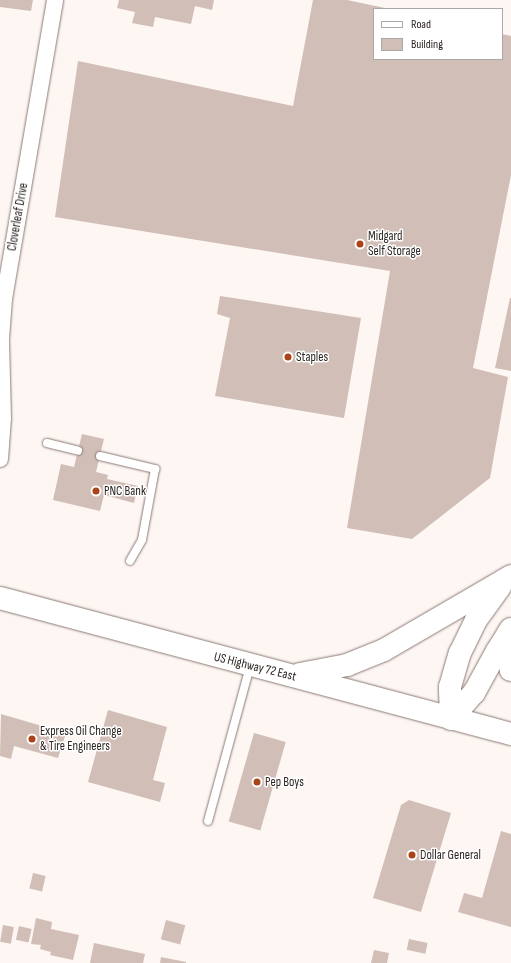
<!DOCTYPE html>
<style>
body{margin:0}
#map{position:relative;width:511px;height:963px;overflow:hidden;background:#fdf6f3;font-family:"Sofia Sans Condensed",sans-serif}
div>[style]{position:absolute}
.building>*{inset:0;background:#d1beb7;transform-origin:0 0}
.roads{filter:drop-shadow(0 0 1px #8b7a73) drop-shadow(0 0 1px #8b7a73)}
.lane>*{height:8px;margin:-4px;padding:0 4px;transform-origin:4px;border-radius:4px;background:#fff}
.street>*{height:16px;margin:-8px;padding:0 8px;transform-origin:8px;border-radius:8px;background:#fff}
.highway>*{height:22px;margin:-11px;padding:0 11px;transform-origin:11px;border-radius:11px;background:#fff}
.dots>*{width:11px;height:11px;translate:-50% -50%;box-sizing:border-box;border:2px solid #fff;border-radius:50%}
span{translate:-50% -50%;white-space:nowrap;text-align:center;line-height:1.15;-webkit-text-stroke:3px #fff;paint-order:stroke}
.street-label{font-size:13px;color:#2d2623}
.poi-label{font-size:13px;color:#2d2623}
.left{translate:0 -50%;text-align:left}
.legend{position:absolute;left:373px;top:8px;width:130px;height:52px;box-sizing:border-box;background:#fff;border:1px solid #aba8a7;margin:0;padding:5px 7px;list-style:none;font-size:12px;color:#2d2623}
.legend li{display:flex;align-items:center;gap:8px;height:20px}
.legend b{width:20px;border:1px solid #aba8a7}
</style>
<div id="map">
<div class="building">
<i style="clip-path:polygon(0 0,33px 0,31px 11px,0 7px)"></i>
<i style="clip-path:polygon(119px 0,214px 0,212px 10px,195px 6px,191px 24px,155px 17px,153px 27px,132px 23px,135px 12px,117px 8px)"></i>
<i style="clip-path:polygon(313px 0,347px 0,385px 8px,374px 9px,374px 59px,502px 59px,502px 34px,511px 36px,511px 175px,473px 368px,508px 377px,490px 478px,412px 539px,347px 528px,390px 271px,55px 217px,78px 61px,293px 106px)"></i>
<i style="clip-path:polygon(220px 296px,361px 318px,344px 418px,215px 396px,230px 318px,217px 314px)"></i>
<i style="clip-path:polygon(510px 298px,511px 298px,511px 371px,495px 368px)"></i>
<i style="clip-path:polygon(82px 434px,104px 439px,96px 472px,108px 475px,107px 479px,138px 486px,134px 503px,104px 495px,100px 511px,53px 500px,61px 464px,74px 467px)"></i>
<i style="clip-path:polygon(108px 710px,167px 727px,153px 780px,165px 783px,160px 802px,88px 782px)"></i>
<i style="clip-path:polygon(1px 714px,66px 733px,58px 758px,14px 746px,11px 759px,0 756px)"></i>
<i style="left:254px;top:733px;width:33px;height:92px;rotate:16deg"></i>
<i style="clip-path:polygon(409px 800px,451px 813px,421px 912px,373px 898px,401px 805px)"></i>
<i style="clip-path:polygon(501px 831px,511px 834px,511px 927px,458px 912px,464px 893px,482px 898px)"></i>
<i style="left:33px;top:873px;width:13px;height:16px;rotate:13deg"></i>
<i style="clip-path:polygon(36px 918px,52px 922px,51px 929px,79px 935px,73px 960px,50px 955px,51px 952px,40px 949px,41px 945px,31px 944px)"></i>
<i style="left:166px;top:920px;width:20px;height:20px;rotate:15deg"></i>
<i style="left:3px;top:925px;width:11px;height:17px;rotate:10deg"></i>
<i style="left:19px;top:926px;width:13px;height:14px;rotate:13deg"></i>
<i style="left:409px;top:939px;width:19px;height:11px;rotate:12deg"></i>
<i style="clip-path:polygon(94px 943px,145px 954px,143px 963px,90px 963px)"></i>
<i style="clip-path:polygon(374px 950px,389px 953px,387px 963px,371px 963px)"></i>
<i style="clip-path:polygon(161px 957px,186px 962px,186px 963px,160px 963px)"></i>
</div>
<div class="roads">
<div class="lane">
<i style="left:47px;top:443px;width:32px;rotate:14deg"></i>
<i style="left:100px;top:456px;width:57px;rotate:13.3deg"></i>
<i style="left:155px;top:469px;width:72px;rotate:100.4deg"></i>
<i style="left:142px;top:540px;width:24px;rotate:120deg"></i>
<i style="left:208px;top:821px;width:161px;rotate:-74.8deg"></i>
</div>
<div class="street">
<i style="left:0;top:459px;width:41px;rotate:-85.8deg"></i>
<i style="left:3px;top:418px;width:79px;rotate:-91.5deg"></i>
<i style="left:1px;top:339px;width:40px;rotate:-85.7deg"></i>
<i style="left:4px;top:299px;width:303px;rotate:-80.3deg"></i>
</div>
<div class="highway">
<i style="left:0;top:598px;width:529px;rotate:14.9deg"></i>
<i style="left:510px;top:631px;width:39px;rotate:89deg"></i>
<i style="left:300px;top:674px;width:48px;rotate:-10.8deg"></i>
<i style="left:347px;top:665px;width:40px;rotate:-22deg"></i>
<i style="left:384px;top:650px;width:147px;rotate:-30.2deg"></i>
<i style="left:451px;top:719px;width:32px;rotate:-92deg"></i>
<i style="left:450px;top:687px;width:35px;rotate:-74deg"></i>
<i style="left:460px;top:653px;width:37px;rotate:-64deg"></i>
<i style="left:476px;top:620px;width:41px;rotate:-54deg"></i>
<i style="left:451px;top:719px;width:35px;rotate:-49deg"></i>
<i style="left:474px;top:693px;width:48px;rotate:-61.3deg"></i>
<i style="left:497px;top:651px;width:26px;rotate:-58deg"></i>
</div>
</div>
<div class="dots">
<i style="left:360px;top:244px;background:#aa4418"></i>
<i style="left:288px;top:357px;background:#aa4418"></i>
<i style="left:96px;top:491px;background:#aa4418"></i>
<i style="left:32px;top:739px;background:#aa4418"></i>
<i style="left:257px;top:782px;background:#aa4418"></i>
<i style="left:412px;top:855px;background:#aa4418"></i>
</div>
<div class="street-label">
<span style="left:18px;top:217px;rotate:-80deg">Cloverleaf Drive</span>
<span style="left:255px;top:667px;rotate:14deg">US Highway 72 East</span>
</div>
<div class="poi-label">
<span class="left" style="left:368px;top:244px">Midgard<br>Self Storage</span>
<span class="left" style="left:296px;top:357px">Staples</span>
<span class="left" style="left:104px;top:491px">PNC Bank</span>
<span class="left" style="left:40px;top:739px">Express Oil Change<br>&amp; Tire Engineers</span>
<span class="left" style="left:265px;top:782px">Pep Boys</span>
<span class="left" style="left:420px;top:855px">Dollar General</span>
</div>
<ul class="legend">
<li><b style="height:5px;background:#fff"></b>Road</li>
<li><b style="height:11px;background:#d1beb7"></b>Building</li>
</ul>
</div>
